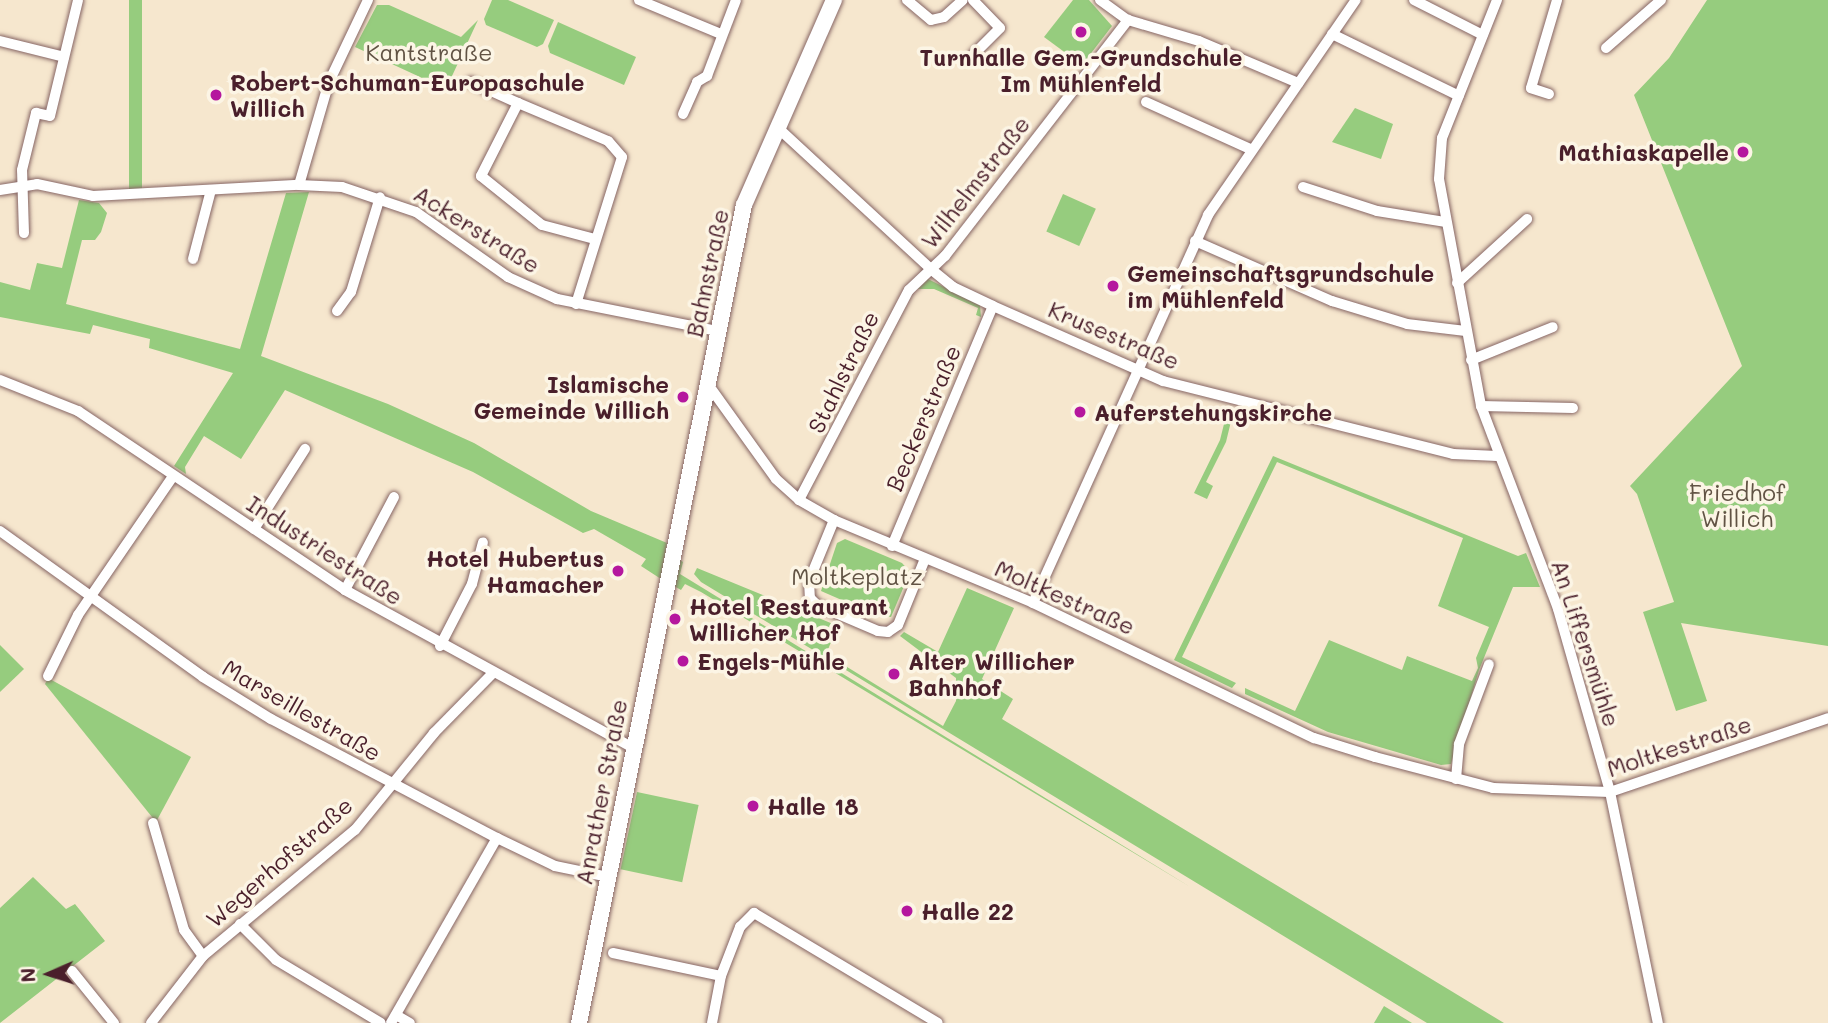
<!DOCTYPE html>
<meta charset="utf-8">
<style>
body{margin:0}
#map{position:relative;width:1828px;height:1023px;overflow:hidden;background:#f6e7ce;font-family:Mali,sans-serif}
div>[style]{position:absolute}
.green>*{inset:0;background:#96cc7e;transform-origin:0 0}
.roads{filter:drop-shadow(0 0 2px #866564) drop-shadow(0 0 2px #866564)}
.street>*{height:10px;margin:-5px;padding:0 5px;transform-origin:5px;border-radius:5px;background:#fff}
.secondary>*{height:16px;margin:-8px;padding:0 8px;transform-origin:8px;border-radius:8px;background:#fff}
.dots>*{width:19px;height:19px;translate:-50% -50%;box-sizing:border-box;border:4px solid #fcf5e5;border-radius:50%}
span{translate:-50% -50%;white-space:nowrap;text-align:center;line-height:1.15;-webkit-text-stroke:7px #fcf5e5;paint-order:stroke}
.park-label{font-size:23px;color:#615344}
.poi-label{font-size:23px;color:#4a1f2b;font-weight:700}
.left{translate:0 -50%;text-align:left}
.right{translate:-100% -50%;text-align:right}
.street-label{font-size:23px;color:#4a1f2b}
.north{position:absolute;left:14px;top:939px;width:70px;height:70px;-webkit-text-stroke:5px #fcf5e5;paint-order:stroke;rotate:267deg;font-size:19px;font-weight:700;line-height:28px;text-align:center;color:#4a1f2b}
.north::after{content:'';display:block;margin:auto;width:24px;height:32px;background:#4a1f2b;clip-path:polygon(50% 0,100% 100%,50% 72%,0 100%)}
</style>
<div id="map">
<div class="green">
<i style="left:129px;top:0;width:13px;height:195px"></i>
<i style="clip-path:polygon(492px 0,508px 0,554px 20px,543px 44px,537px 47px,486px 25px,484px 19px)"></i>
<i style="clip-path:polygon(1073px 0,1089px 0,1112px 26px,1082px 65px,1044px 37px)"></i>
<i style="clip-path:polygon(1707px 0,1828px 0,1828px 646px,1681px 623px,1707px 701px,1676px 711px,1643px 612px,1674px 602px,1637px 494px,1630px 486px,1742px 366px,1634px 95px,1669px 58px)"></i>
<i style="clip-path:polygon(377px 5px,389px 5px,461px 37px,478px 20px,446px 89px,355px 47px)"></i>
<i style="clip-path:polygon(558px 22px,636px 57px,624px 85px,550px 53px,548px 46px)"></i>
<i style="clip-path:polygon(1355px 108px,1393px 124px,1381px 159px,1332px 142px)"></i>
<i style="clip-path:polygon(309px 192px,261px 356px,388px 404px,474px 443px,591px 511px,667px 543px,661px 579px,641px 566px,646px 559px,594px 529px,583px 533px,473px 472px,285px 390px,241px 459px,204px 436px,185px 467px,186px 474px,174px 466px,233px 373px,149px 348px,150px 339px,93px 325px,90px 334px,0 317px,0 282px,30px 290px,37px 263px,62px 268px,79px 200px,99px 203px,107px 213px,101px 232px,95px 240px,82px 240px,66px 304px,240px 349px,286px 193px)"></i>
<i style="left:1063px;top:194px;width:36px;height:41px;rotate:24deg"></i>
<i style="clip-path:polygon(928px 279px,980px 305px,981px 317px,976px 315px,978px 308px,934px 289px,918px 289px)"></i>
<i style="clip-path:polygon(1228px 408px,1234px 409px,1226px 442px,1206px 482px,1213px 486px,1207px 499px,1194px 493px,1220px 440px)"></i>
<i style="clip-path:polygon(1273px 456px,1518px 556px,1526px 553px,1540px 587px,1513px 587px,1479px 670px,1451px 764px,1441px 765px,1328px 732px,1245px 694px,1245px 688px,1295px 711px,1329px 640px,1402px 670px,1407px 656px,1472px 681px,1478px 668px,1476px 658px,1489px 627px,1438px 606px,1463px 538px,1277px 462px,1182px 657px,1236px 683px,1232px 688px,1174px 660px)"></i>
<i style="clip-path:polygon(845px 539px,902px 563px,910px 572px,891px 617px,876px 615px,821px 591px,837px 543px)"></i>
<i style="clip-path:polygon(677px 558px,683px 562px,680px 574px,1192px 888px,701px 592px,685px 584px,681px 590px,674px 586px)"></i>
<i style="clip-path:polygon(697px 568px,838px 626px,826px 654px,943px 726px,956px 701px,956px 678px,900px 636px,904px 632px,938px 652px,967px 588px,1014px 608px,982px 679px,1013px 699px,1002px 719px,1504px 1023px,1427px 1023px,701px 582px,694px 574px)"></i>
<i style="clip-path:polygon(0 645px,24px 669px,0 692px)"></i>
<i style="clip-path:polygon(48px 678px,191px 757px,156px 822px,45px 684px)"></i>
<i style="left:637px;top:792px;width:63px;height:79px;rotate:12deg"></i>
<i style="clip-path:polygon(33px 877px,66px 909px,75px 904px,105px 941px,0 1023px,0 908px)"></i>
<i style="clip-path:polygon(1384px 1006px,1412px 1023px,1374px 1023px)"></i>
</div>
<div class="roads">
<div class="street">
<i style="left:639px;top:0;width:89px;rotate:22.5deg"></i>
<i style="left:907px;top:0;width:31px;rotate:40deg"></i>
<i style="left:931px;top:20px;width:13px;rotate:-13deg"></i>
<i style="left:944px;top:17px;width:25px;rotate:-42deg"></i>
<i style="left:1100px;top:0;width:34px;rotate:36deg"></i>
<i style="left:1128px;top:20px;width:74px;rotate:16.5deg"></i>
<i style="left:1199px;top:41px;width:108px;rotate:23deg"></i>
<i style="left:1414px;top:0;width:77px;rotate:26.9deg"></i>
<i style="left:1497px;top:0;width:149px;rotate:111.7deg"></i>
<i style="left:1442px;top:138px;width:41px;rotate:94.2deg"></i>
<i style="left:1439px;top:179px;width:231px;rotate:79.5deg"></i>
<i style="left:1481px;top:406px;width:217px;rotate:69.2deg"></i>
<i style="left:1558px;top:609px;width:190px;rotate:74.1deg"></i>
<i style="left:1610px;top:792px;width:236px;rotate:78.3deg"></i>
<i style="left:1332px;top:34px;width:141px;rotate:26deg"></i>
<i style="left:0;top:41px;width:66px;rotate:14deg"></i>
<i style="left:1606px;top:48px;width:73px;rotate:-41.1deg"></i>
<i style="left:973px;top:55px;width:38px;rotate:-45deg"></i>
<i style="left:1000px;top:28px;width:39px;rotate:-134deg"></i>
<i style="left:471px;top:82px;width:51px;rotate:24.1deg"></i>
<i style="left:1549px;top:94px;width:19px;rotate:-162deg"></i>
<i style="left:1531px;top:88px;width:92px;rotate:-73.5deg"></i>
<i style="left:1146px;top:102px;width:114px;rotate:24.3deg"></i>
<i style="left:683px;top:114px;width:35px;rotate:-66deg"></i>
<i style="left:697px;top:82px;width:12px;rotate:-31deg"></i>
<i style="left:707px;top:76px;width:81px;rotate:-69.1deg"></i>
<i style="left:777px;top:127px;width:211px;rotate:42.7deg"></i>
<i style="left:932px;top:270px;width:27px;rotate:39deg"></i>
<i style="left:953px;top:287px;width:44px;rotate:25.4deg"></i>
<i style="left:993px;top:306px;width:186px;rotate:23.8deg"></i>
<i style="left:1163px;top:381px;width:299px;rotate:14.1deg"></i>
<i style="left:1453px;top:454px;width:44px;rotate:2.6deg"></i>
<i style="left:299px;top:185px;width:107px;rotate:-73.8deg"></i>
<i style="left:329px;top:82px;width:91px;rotate:-64.6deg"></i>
<i style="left:1303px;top:187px;width:78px;rotate:18deg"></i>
<i style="left:1377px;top:211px;width:70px;rotate:9.1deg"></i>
<i style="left:0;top:190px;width:37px;rotate:-9deg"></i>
<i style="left:37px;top:184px;width:57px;rotate:12.1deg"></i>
<i style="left:93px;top:196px;width:206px;rotate:-3.1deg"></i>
<i style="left:299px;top:185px;width:43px;rotate:2.7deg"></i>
<i style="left:342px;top:187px;width:78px;rotate:18.7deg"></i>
<i style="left:416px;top:212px;width:113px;rotate:35.2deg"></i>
<i style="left:508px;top:277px;width:54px;rotate:24.2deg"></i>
<i style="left:557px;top:299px;width:163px;rotate:11.3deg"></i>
<i style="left:24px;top:233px;width:63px;rotate:-91.8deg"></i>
<i style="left:22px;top:170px;width:59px;rotate:-76.2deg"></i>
<i style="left:36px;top:113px;width:14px;rotate:12deg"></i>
<i style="left:50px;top:116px;width:119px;rotate:-76.4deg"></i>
<i style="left:1195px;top:241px;width:150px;rotate:23.7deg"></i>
<i style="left:1332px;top:301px;width:78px;rotate:17deg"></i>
<i style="left:1407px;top:324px;width:59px;rotate:6.8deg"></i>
<i style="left:193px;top:259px;width:71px;rotate:-75.4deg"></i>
<i style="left:1457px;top:283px;width:95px;rotate:-42.4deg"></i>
<i style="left:576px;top:304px;width:154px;rotate:-72.6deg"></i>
<i style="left:622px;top:157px;width:21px;rotate:-131deg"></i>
<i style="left:608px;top:141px;width:98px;rotate:-157.1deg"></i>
<i style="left:518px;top:103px;width:82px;rotate:116.9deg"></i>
<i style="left:481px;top:176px;width:78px;rotate:38.8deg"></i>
<i style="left:542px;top:225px;width:55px;rotate:14.8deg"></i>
<i style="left:337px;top:311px;width:24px;rotate:-54deg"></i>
<i style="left:351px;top:292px;width:99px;rotate:-73deg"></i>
<i style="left:1471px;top:360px;width:88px;rotate:-21.9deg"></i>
<i style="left:0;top:380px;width:84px;rotate:21.7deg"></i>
<i style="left:78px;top:411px;width:321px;rotate:33.8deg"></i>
<i style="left:345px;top:590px;width:328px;rotate:28.7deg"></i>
<i style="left:707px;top:383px;width:118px;rotate:54.3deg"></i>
<i style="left:776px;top:479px;width:31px;rotate:42deg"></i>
<i style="left:799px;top:500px;width:40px;rotate:29.7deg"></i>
<i style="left:834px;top:520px;width:216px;rotate:22.6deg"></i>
<i style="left:1033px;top:603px;width:312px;rotate:25.7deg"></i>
<i style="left:1314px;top:738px;width:64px;rotate:17.3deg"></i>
<i style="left:1375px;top:757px;width:122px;rotate:14.7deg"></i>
<i style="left:1493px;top:788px;width:117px;rotate:2deg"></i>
<i style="left:1610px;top:792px;width:230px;rotate:-18.7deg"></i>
<i style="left:1481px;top:406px;width:92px;rotate:1.2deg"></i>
<i style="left:799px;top:500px;width:237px;rotate:-62.4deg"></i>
<i style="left:909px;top:290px;width:50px;rotate:-43.4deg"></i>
<i style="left:945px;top:256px;width:299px;rotate:-52.2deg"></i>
<i style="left:834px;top:520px;width:66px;rotate:112.3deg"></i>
<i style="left:809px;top:581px;width:17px;rotate:87deg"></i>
<i style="left:810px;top:598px;width:10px;rotate:45deg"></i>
<i style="left:817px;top:605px;width:66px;rotate:23.1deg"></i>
<i style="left:878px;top:631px;width:10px;rotate:6deg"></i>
<i style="left:888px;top:632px;width:12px;rotate:-35deg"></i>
<i style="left:898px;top:625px;width:71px;rotate:-67.8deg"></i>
<i style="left:254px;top:529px;width:95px;rotate:-57.5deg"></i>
<i style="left:0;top:531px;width:250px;rotate:35.7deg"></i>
<i style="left:203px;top:677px;width:80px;rotate:31.7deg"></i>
<i style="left:271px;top:719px;width:255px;rotate:27.8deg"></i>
<i style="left:497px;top:838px;width:64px;rotate:25.8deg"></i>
<i style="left:555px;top:866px;width:54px;rotate:11.7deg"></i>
<i style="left:892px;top:546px;width:260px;rotate:-67.2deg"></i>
<i style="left:345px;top:590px;width:105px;rotate:-62.2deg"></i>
<i style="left:1033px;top:603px;width:426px;rotate:-65.7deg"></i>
<i style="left:1208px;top:215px;width:261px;rotate:-55.5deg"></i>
<i style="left:440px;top:646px;width:70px;rotate:-62.7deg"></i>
<i style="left:472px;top:584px;width:43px;rotate:-75.3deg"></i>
<i style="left:48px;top:676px;width:68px;rotate:-63.8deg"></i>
<i style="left:78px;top:615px;width:168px;rotate:-55.6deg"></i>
<i style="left:1456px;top:779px;width:35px;rotate:-85deg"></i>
<i style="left:1459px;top:744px;width:85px;rotate:-69.4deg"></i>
<i style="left:153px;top:823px;width:111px;rotate:73.8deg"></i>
<i style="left:184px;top:930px;width:32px;rotate:54deg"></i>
<i style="left:240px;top:924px;width:51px;rotate:45deg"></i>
<i style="left:276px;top:960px;width:122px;rotate:31deg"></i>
<i style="left:613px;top:953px;width:110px;rotate:12deg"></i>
<i style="left:72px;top:971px;width:67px;rotate:51.1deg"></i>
<i style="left:396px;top:1015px;width:16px;rotate:30deg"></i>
<i style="left:151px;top:1023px;width:85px;rotate:-52.2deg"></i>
<i style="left:203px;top:956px;width:197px;rotate:-39.7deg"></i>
<i style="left:355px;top:830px;width:125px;rotate:-50.8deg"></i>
<i style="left:434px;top:733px;width:84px;rotate:-45.5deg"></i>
<i style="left:391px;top:1023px;width:213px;rotate:-60.2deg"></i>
<i style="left:712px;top:1023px;width:48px;rotate:-79.2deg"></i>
<i style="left:721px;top:976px;width:53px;rotate:-68.8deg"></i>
<i style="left:740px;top:927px;width:20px;rotate:-45deg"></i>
<i style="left:754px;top:913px;width:214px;rotate:30.9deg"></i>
</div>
<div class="secondary">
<i style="left:579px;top:1023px;width:834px;rotate:-78.6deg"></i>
<i style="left:744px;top:205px;width:224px;rotate:-66.3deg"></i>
</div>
</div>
<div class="dots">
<i style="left:1081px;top:32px;background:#b5179e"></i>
<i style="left:216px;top:95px;background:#b5179e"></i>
<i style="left:1743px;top:152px;background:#b5179e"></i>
<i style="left:1113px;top:286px;background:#b5179e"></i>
<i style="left:683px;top:397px;background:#b5179e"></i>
<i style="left:1080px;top:412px;background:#b5179e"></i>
<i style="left:618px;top:571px;background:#b5179e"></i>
<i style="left:675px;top:619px;background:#b5179e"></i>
<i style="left:683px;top:661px;background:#b5179e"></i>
<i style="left:894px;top:674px;background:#b5179e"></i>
<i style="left:753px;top:806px;background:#b5179e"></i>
<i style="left:907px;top:911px;background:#b5179e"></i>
</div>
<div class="park-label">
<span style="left:429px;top:52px">Kantstraße</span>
<span style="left:1737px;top:505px">Friedhof<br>Willich</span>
<span style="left:857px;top:576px">Moltkeplatz</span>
</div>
<div class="poi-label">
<span style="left:1081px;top:70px">Turnhalle Gem.-Grundschule<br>Im Mühlenfeld</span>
<span class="left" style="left:230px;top:95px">Robert-Schuman-Europaschule<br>Willich</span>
<span class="right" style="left:1729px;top:152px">Mathiaskapelle</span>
<span class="left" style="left:1127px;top:286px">Gemeinschaftsgrundschule<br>im Mühlenfeld</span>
<span class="right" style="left:669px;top:397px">Islamische<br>Gemeinde Willich</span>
<span class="left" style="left:1094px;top:412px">Auferstehungskirche</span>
<span class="right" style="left:604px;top:571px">Hotel Hubertus<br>Hamacher</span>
<span class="left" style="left:689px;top:619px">Hotel Restaurant<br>Willicher Hof</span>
<span class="left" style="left:697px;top:661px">Engels-Mühle</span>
<span class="left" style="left:908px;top:674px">Alter Willicher<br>Bahnhof</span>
<span class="left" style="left:767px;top:806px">Halle 18</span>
<span class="left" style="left:921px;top:911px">Halle 22</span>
</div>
<div class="street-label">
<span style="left:975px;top:182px;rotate:-52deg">Wilhelmstraße</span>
<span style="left:477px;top:229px;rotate:32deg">Ackerstraße</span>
<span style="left:707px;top:273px;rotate:-78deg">Bahnstraße</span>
<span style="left:1114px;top:335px;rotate:23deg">Krusestraße</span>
<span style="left:843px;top:372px;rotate:-64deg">Stahlstraße</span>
<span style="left:923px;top:418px;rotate:-67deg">Beckerstraße</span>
<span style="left:325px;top:550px;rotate:33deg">Industriestraße</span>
<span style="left:1065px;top:597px;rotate:24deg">Moltkestraße</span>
<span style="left:1586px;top:643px;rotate:72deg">An Liffersmühle</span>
<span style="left:302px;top:710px;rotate:30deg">Marseillestraße</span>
<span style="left:1679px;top:746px;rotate:-18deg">Moltkestraße</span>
<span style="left:601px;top:792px;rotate:-79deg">Anrather Straße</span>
<span style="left:279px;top:862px;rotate:-41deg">Wegerhofstraße</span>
</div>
<div class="north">N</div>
</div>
